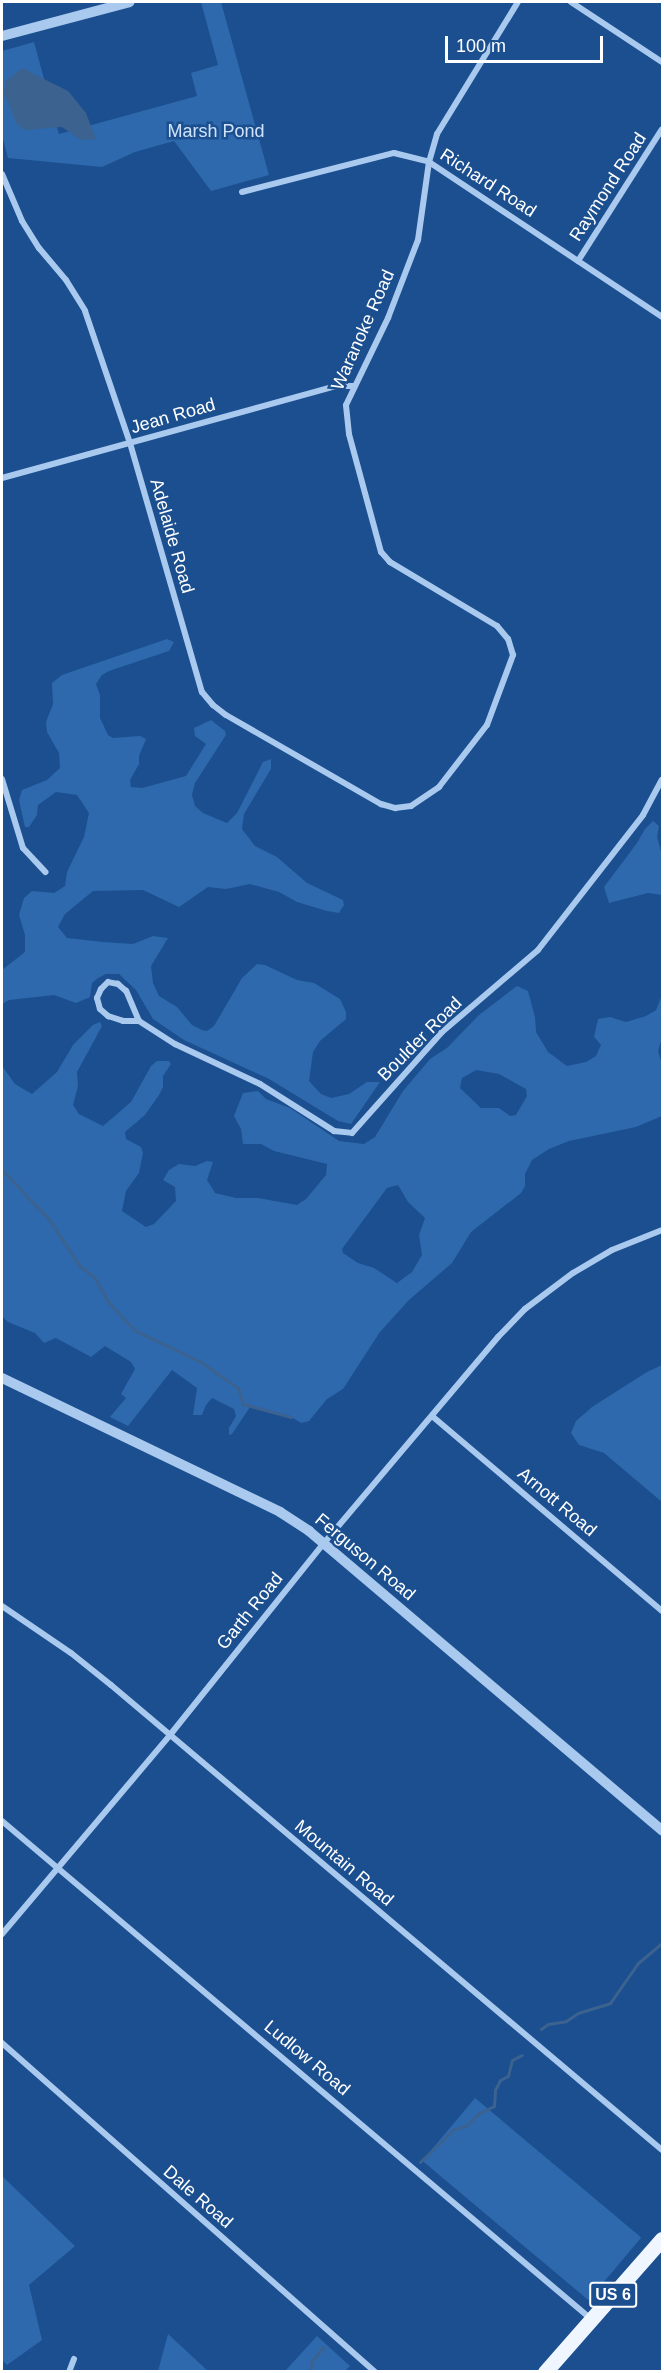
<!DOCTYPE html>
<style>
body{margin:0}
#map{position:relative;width:664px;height:2373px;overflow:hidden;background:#1b4f8f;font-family:Arial,sans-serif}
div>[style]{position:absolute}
.green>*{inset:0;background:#2e69ad;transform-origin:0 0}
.water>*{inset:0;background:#3c6290}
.stream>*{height:3px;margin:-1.5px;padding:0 1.5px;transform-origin:1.5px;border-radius:1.5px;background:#3c6290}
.minor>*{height:6px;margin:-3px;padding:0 3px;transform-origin:3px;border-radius:3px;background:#a9c9ee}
.tertiary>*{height:10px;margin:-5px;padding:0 5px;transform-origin:5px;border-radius:5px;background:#a9c9ee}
.primary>*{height:15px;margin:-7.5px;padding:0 7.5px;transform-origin:7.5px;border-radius:7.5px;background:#f0f6ff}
span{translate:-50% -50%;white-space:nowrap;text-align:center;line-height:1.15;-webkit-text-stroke:5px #1b4f8f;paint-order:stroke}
.shield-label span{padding:2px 4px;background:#1b4f8f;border:2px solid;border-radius:4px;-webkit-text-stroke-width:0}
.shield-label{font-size:16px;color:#fff;font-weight:700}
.park-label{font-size:18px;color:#cfe3fa}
.street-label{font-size:18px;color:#fff}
.frame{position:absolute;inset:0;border:3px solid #fff;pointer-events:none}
.scale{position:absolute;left:445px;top:36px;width:158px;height:27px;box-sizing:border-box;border:3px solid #fff;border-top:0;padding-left:8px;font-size:18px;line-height:21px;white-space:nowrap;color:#fff;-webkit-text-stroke:4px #1b4f8f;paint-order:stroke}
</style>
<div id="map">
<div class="green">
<i style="clip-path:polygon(201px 2px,221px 2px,269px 175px,211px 191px,174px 141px,135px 152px,102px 167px,8px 158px,2px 135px,2px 51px,34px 42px,59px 134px,197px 96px,191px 73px,218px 65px)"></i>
<i style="clip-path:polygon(167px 639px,174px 642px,169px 651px,109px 671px,102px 675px,96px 684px,100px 695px,100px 718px,108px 735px,113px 738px,140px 736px,146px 739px,139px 756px,139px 764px,130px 780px,131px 787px,142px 788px,186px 776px,206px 744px,195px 736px,194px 728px,211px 720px,225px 731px,226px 735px,195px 783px,192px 795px,195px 806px,203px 813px,227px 823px,237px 813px,263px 762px,271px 759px,271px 769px,244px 814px,242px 829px,255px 846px,277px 857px,307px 883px,343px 900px,344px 905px,339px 913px,327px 911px,297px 902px,279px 892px,250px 884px,226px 889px,208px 887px,179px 907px,143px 890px,93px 891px,65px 914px,58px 927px,67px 938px,103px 942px,133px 944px,153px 936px,168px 938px,151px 966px,153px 983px,159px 996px,177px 1007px,192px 1025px,202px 1030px,207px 1031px,214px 1026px,242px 978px,257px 964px,265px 965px,297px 980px,314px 983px,340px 999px,346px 1012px,346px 1019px,320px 1041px,313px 1052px,309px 1081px,321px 1094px,331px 1098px,349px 1094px,367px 1082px,380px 1082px,351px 1124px,338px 1121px,269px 1079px,184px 1040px,153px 1019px,136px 990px,119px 974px,106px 974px,98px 978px,92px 983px,90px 997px,76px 1003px,54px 995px,9px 1000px,2px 1004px,2px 970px,25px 952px,25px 935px,19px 915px,24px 898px,32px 891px,54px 893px,65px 886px,67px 872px,84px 837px,89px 813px,77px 795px,56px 792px,38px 805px,37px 815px,29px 827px,25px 827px,24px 823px,19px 800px,22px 790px,47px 780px,60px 768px,59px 753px,47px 732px,46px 722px,53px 704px,52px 683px,62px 675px)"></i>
<i style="clip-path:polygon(653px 821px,659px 826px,657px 837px,662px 855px,662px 895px,648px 893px,609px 903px,604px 887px,637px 843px,645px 829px)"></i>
<i style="clip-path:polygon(evenodd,517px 986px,528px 991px,535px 1017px,536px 1032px,548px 1052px,567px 1066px,586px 1062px,596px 1056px,601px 1045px,594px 1037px,598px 1019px,610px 1017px,626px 1022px,646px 1016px,656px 1010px,662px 995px,662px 1038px,658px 1051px,662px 1064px,662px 1116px,636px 1127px,569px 1141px,549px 1149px,532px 1160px,525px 1174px,525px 1186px,521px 1193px,471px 1232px,452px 1263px,409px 1300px,380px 1332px,343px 1389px,327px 1399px,309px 1421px,301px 1423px,288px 1415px,250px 1407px,232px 1434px,229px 1435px,229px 1428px,236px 1416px,234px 1409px,212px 1398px,206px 1405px,202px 1415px,193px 1415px,197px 1388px,172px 1370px,128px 1426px,110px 1417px,126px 1398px,121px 1394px,135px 1369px,131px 1362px,105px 1346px,91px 1357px,56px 1338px,44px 1343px,35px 1333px,8px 1322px,2px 1316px,2px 1066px,15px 1084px,32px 1094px,57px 1072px,73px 1045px,93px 1025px,100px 1022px,102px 1026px,77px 1072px,78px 1086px,73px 1105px,79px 1114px,103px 1126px,131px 1102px,151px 1066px,157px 1061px,169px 1061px,171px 1064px,163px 1076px,163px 1087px,159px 1095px,145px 1115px,125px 1132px,126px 1139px,141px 1147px,143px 1153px,139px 1173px,126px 1191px,122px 1211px,146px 1227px,154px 1224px,176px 1201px,175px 1187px,163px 1180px,169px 1170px,179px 1164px,195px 1166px,207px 1161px,213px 1162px,207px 1180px,215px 1193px,236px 1198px,258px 1198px,297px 1205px,306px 1199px,326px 1175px,327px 1164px,274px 1151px,261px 1144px,243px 1144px,241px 1129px,234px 1116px,243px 1093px,258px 1091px,266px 1099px,290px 1108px,339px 1141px,364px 1144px,375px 1137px,403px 1091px,430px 1059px,447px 1048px,479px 1015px,517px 986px,476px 1070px,499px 1074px,526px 1089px,527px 1096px,516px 1115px,510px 1116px,499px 1108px,481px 1108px,460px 1088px,462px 1078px,476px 1070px,517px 986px,398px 1185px,408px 1202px,425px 1218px,419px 1235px,422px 1255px,412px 1272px,397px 1283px,374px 1268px,358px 1263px,343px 1253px,342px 1249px,387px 1188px,398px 1185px)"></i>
<i style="clip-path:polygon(662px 1365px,662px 1502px,604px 1453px,579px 1445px,571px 1433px,576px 1421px,592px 1407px,647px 1372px)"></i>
<i style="left:475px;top:2098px;width:217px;height:82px;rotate:40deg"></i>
<i style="clip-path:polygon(2px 2176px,75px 2246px,29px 2285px,42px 2340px,7px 2365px,2px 2360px)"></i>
<i style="clip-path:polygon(168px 2334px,208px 2371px,158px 2371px)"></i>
<i style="clip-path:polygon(317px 2336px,350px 2366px,345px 2371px,285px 2371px)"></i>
</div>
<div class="water">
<i style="clip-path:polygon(22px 68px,68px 91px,86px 113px,96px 139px,81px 140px,62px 127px,24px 130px,16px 123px,4px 92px,6px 81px)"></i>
</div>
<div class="stream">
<i style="left:2px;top:1170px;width:66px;rotate:46.2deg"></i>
<i style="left:48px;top:1218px;width:56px;rotate:56.6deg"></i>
<i style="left:79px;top:1265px;width:19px;rotate:39deg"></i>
<i style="left:94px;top:1277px;width:30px;rotate:60deg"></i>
<i style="left:109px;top:1303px;width:37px;rotate:47deg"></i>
<i style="left:134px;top:1330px;width:74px;rotate:25.5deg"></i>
<i style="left:201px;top:1362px;width:45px;rotate:35.1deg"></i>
<i style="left:238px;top:1388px;width:17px;rotate:73deg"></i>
<i style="left:243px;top:1404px;width:50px;rotate:15.2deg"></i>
<i style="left:541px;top:2029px;width:9px;rotate:-36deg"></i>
<i style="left:548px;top:2024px;width:18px;rotate:-9deg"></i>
<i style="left:566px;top:2021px;width:14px;rotate:-34deg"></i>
<i style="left:578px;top:2013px;width:34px;rotate:-17deg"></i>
<i style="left:610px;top:2003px;width:49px;rotate:-55deg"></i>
<i style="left:638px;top:1963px;width:31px;rotate:-40deg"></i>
<i style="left:420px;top:2162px;width:47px;rotate:-44.1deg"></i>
<i style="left:454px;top:2129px;width:12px;rotate:-14deg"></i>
<i style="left:466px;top:2126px;width:17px;rotate:-45deg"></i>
<i style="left:478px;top:2114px;width:18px;rotate:-27deg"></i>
<i style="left:494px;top:2106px;width:16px;rotate:-86deg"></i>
<i style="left:495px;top:2090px;width:11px;rotate:-63deg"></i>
<i style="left:500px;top:2080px;width:9px;rotate:-27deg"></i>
<i style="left:508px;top:2076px;width:16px;rotate:-76deg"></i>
<i style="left:512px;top:2060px;width:11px;rotate:-27deg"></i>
<i style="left:310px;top:2372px;width:11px;rotate:-80deg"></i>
<i style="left:312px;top:2361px;width:18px;rotate:-52deg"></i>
</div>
<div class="minor">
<i style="left:571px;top:2px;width:109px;rotate:33.4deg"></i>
<i style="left:2px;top:174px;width:51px;rotate:66.9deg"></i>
<i style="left:22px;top:221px;width:32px;rotate:58deg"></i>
<i style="left:39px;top:248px;width:42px;rotate:49.8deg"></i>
<i style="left:66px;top:280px;width:36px;rotate:58deg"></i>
<i style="left:85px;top:311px;width:139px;rotate:71.2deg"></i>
<i style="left:130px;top:443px;width:259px;rotate:73.9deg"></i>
<i style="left:202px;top:692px;width:17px;rotate:50deg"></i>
<i style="left:213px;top:705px;width:16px;rotate:38deg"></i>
<i style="left:226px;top:715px;width:179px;rotate:29.9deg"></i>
<i style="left:381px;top:804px;width:15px;rotate:16deg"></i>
<i style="left:395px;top:808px;width:16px;rotate:-7deg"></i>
<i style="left:411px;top:806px;width:34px;rotate:-34deg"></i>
<i style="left:439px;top:787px;width:78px;rotate:-52.3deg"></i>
<i style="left:487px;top:725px;width:75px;rotate:-69.6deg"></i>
<i style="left:513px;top:655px;width:17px;rotate:-107deg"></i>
<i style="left:508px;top:639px;width:17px;rotate:-130deg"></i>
<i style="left:497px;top:626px;width:125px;rotate:-149.1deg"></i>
<i style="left:390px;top:562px;width:13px;rotate:-132deg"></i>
<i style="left:381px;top:552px;width:122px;rotate:-105.2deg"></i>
<i style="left:349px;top:434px;width:29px;rotate:-96deg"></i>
<i style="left:346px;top:405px;width:97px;rotate:-64.2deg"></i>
<i style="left:388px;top:318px;width:84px;rotate:-69deg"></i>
<i style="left:418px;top:240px;width:79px;rotate:-82deg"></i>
<i style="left:429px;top:162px;width:29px;rotate:-74deg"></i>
<i style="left:437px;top:134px;width:155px;rotate:-58.5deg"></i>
<i style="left:242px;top:192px;width:157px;rotate:-14.4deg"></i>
<i style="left:394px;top:153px;width:36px;rotate:14deg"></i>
<i style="left:429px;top:162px;width:280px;rotate:33.6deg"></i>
<i style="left:578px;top:261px;width:156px;rotate:-57.5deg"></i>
<i style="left:2px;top:478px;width:346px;rotate:-15.4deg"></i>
<i style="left:336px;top:386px;width:17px"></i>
<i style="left:2px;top:779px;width:72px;rotate:73.1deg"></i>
<i style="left:23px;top:848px;width:33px;rotate:47deg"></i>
<i style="left:139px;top:1021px;width:33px;rotate:-113deg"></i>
<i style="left:126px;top:991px;width:11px;rotate:-139deg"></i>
<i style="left:118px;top:984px;width:10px;rotate:-169deg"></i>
<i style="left:108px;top:982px;width:10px;rotate:135deg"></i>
<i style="left:101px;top:989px;width:10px;rotate:114deg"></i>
<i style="left:97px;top:998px;width:11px;rotate:75deg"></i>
<i style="left:100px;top:1009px;width:11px;rotate:41deg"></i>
<i style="left:108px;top:1016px;width:16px;rotate:18deg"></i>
<i style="left:123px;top:1021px;width:16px"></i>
<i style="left:139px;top:1021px;width:43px;rotate:32.6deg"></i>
<i style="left:175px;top:1044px;width:94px;rotate:25.2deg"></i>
<i style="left:260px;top:1084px;width:88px;rotate:32.4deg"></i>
<i style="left:334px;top:1131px;width:18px;rotate:6deg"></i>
<i style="left:352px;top:1133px;width:135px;rotate:-48.3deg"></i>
<i style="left:442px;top:1032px;width:126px;rotate:-40.5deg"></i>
<i style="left:538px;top:950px;width:171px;rotate:-52.1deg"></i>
<i style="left:643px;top:815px;width:40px;rotate:-62deg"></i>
<i style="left:432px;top:1416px;width:302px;rotate:40.3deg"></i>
<i style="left:2px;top:1606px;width:83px;rotate:34.3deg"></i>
<i style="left:71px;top:1653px;width:51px;rotate:38.7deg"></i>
<i style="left:111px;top:1685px;width:721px;rotate:40.16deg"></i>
<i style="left:2px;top:1821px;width:771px;rotate:40.21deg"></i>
<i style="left:2px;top:1934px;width:260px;rotate:-49.8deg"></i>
<i style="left:170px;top:1735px;width:246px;rotate:-51.3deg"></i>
<i style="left:324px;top:1543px;width:270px;rotate:-49.8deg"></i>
<i style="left:498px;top:1337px;width:39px;rotate:-46deg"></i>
<i style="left:525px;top:1309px;width:60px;rotate:-36.9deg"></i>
<i style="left:573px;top:1273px;width:45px;rotate:-30.5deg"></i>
<i style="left:612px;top:1250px;width:54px;rotate:-21.8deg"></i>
<i style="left:2px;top:2043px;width:497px;rotate:41.4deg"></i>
<i style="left:69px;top:2372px;width:14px;rotate:-69deg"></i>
</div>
<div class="tertiary">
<i style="left:2px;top:36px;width:132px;rotate:-14.9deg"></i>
<i style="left:2px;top:1378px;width:309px;rotate:25.7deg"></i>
<i style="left:280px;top:1512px;width:35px;rotate:33deg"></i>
<i style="left:309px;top:1531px;width:463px;rotate:40.3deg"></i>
</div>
<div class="primary">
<i style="left:545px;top:2372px;width:177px;rotate:-48.7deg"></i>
</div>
<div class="shield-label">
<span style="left:613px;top:2295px">US 6</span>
</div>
<div class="park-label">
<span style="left:216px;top:131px">Marsh Pond</span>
</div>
<div class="street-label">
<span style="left:488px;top:183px;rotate:33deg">Richard Road</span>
<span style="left:608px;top:187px;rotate:-57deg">Raymond Road</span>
<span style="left:363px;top:330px;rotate:-66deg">Waranoke Road</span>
<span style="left:173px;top:416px;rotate:-16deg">Jean Road</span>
<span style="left:172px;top:536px;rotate:74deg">Adelaide Road</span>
<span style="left:420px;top:1039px;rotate:-45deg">Boulder Road</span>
<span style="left:557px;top:1502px;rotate:40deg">Arnott Road</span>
<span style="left:365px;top:1557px;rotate:40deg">Ferguson Road</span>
<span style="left:250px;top:1611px;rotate:-51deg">Garth Road</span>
<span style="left:344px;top:1863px;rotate:40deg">Mountain Road</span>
<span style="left:307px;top:2058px;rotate:40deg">Ludlow Road</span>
<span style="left:198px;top:2197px;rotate:41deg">Dale Road</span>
</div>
<div class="frame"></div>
<div class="scale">100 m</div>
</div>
